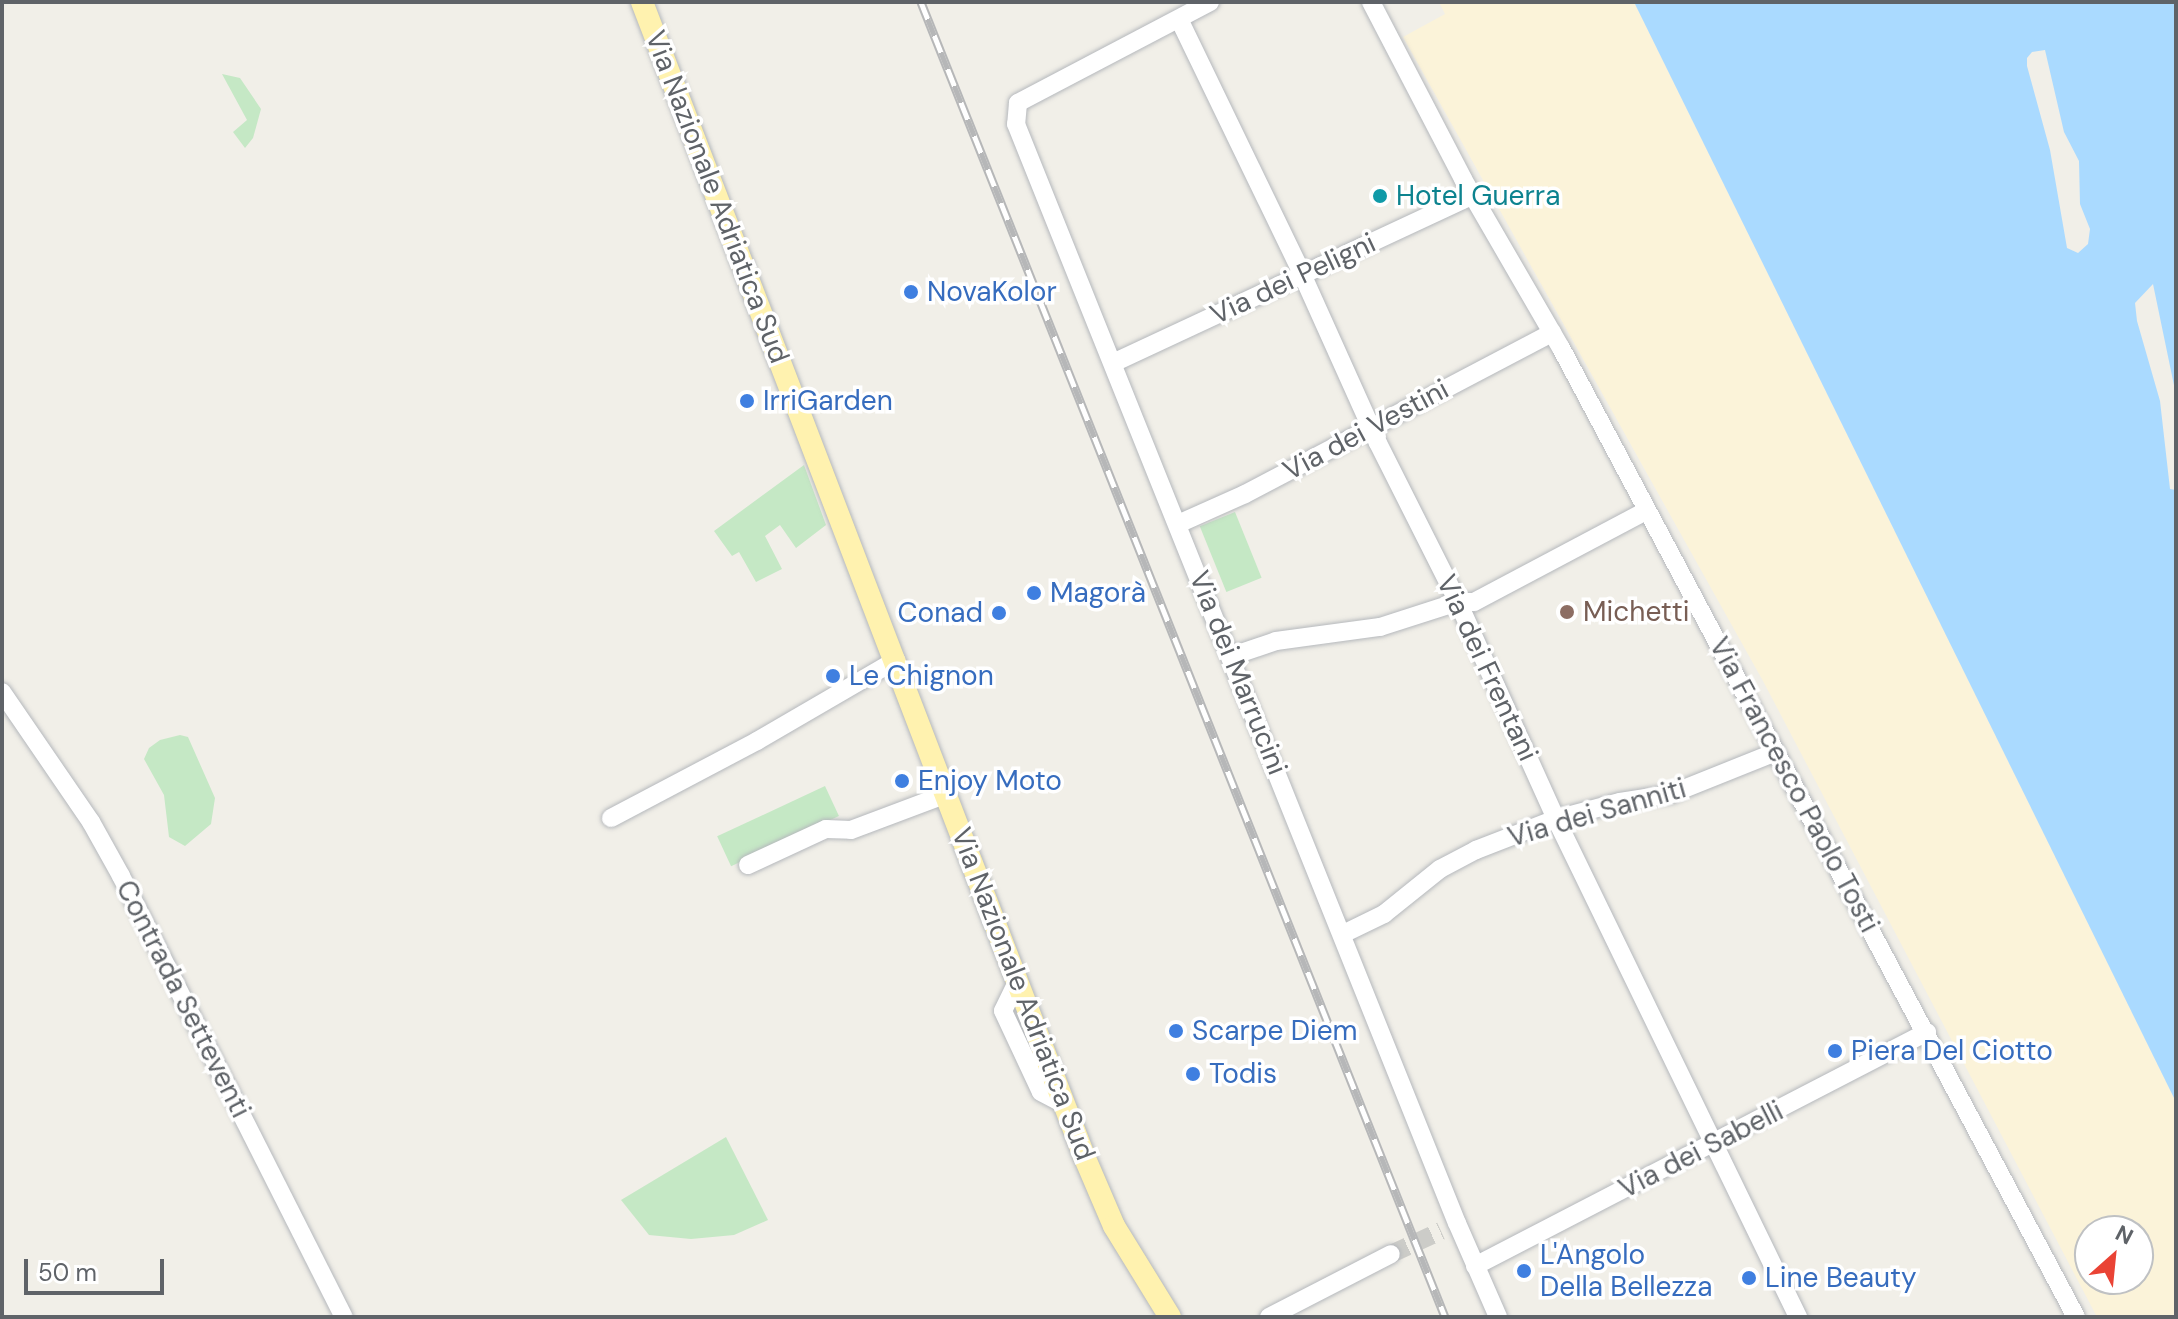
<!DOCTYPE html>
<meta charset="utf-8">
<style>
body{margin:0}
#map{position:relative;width:2178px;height:1319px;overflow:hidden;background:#f1efe8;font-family:"DM Sans",sans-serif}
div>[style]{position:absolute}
.green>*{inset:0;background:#c5e8c5;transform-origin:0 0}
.sand>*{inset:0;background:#fbf3d9}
.water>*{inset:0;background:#aadaff}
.pier>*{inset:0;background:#f1efe8}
.minor-tunnel>*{height:18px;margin-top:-9px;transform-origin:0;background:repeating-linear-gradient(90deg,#ccccc8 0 18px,transparent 0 27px)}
.roads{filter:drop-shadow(0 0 2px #b5b8bc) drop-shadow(0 0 2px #b5b8bc)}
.minor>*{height:18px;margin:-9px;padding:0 9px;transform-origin:9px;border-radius:9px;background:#fff}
.major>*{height:22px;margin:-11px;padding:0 11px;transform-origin:11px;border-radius:11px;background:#fff2af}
.rail>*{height:9px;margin-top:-4.5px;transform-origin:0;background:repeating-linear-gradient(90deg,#fff 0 18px,#b6b7b8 0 36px);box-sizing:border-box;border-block:2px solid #b6b7b8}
.dots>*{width:22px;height:22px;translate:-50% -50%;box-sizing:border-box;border:4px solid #fff;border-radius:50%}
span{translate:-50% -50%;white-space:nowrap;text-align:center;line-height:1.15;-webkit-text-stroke:7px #fff;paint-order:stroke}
.culture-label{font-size:28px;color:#0d838f}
.left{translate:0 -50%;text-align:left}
.street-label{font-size:28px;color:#5f6368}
.shop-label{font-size:28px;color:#366cbe}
.right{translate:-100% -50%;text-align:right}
.education-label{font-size:28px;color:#785e54}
.frame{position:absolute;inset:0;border:4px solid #5f6368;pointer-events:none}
.north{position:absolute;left:2074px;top:1215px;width:80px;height:80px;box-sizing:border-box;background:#fff;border:2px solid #bfc1c3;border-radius:50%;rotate:27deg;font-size:22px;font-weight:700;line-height:32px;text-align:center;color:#5f6368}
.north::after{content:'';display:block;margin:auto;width:28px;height:36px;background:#ea4335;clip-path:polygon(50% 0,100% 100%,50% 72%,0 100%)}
.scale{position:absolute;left:24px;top:1259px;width:140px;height:36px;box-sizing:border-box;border:4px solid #5f6368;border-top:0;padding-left:10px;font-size:24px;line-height:28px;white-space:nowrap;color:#5f6368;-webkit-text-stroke:6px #fff;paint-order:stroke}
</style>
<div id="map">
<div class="green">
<i style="clip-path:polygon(222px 74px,240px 78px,261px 109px,253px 138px,245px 148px,233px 132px,247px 120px)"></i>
<i style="clip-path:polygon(804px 465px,826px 525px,796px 548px,780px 525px,765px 536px,782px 569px,756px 582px,739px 552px,732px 556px,714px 531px)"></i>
<i style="left:1235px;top:512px;width:71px;height:38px;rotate:68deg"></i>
<i style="clip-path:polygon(180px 735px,188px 737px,215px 798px,211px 824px,185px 846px,169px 837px,164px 795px,144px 759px,149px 748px,160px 740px)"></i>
<i style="left:825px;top:786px;width:33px;height:119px;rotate:65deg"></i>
<i style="clip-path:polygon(726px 1137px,768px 1220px,734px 1235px,691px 1239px,649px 1235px,621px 1200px)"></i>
</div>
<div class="sand">
<i style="clip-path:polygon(evenodd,1439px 2px,1634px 2px,2176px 1102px,2176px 1317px,2097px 1317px,1763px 681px,1403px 37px,1445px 14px,1439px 2px,2090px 1231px,2138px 1231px,2138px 1279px,2090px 1279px,2090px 1231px)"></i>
</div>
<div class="water">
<i style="clip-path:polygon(1634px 2px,2176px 2px,2176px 1102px)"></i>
</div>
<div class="pier">
<i style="clip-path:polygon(2045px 50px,2064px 132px,2079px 161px,2080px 204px,2090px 229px,2088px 244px,2078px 253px,2067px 248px,2050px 150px,2027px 66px,2027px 58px,2032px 52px)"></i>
<i style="clip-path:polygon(2153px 284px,2176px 395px,2176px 490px,2170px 489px,2160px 401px,2137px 321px,2135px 303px)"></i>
</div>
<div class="minor-tunnel">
<i style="left:1391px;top:1254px;width:55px;rotate:-24.7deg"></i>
</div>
<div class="roads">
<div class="minor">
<i style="left:1210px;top:2px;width:217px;rotate:152.3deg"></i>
<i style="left:1018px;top:103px;width:21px;rotate:95deg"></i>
<i style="left:1016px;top:124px;width:1184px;rotate:68.14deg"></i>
<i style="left:1457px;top:1223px;width:103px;rotate:66.4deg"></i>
<i style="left:1371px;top:2px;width:199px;rotate:62.5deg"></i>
<i style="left:1463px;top:179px;width:195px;rotate:59.9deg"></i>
<i style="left:1561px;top:348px;width:1097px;rotate:62.01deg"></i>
<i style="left:1179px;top:19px;width:283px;rotate:64.2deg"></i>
<i style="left:1302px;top:274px;width:185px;rotate:65.8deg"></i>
<i style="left:1378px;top:443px;width:178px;rotate:63.3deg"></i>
<i style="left:1458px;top:602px;width:238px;rotate:65.7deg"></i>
<i style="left:1556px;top:819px;width:554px;rotate:64.08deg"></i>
<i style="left:1113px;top:363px;width:397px;rotate:-25deg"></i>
<i style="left:1178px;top:524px;width:73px;rotate:-24.1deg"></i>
<i style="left:1245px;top:494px;width:347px;rotate:-27.7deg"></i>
<i style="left:1232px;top:656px;width:46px;rotate:-18.8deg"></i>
<i style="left:1276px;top:641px;width:105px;rotate:-7.7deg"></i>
<i style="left:1380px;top:627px;width:82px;rotate:-17.8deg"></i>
<i style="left:1458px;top:602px;width:16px"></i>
<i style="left:1474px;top:602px;width:195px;rotate:-27.9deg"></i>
<i style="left:2px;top:692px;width:158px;rotate:55.6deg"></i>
<i style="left:91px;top:822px;width:62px;rotate:60.9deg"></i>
<i style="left:121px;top:876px;width:494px;rotate:63.2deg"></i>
<i style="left:611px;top:818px;width:165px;rotate:-27.8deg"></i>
<i style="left:757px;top:741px;width:161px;rotate:-30.2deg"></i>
<i style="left:748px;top:865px;width:86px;rotate:-24.8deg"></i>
<i style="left:826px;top:829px;width:25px;rotate:2deg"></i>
<i style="left:851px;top:830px;width:103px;rotate:-20.6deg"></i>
<i style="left:1343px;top:934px;width:46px;rotate:-26deg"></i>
<i style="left:1384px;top:914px;width:72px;rotate:-38.8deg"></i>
<i style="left:1440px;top:869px;width:41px;rotate:-27.8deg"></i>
<i style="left:1476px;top:850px;width:86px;rotate:-21.2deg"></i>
<i style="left:1556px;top:819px;width:66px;rotate:-14.9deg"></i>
<i style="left:1620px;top:802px;width:52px;rotate:-8.9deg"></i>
<i style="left:1671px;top:794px;width:113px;rotate:-21.8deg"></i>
<i style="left:1018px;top:980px;width:34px;rotate:116deg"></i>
<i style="left:1003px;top:1011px;width:89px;rotate:64.9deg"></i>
<i style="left:1041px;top:1092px;width:27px;rotate:28deg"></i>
<i style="left:1475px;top:1266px;width:509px;rotate:-27.37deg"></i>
<i style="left:1269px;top:1317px;width:137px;rotate:-27.3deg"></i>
</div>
<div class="major">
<i style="left:642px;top:2px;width:1236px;rotate:69.04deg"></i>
<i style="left:1084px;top:1156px;width:76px;rotate:66.8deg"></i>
<i style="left:1114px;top:1226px;width:107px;rotate:58.4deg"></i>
</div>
</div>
<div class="rail">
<i style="left:921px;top:2px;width:1416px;rotate:68.27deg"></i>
</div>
<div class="dots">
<i style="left:1380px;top:196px;background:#0f9aa8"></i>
<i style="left:911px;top:292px;background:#3f7fe0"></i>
<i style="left:747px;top:401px;background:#3f7fe0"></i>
<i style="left:1034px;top:593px;background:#3f7fe0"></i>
<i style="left:1567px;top:612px;background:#8d6e63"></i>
<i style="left:999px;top:613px;background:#3f7fe0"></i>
<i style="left:833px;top:676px;background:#3f7fe0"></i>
<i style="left:902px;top:781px;background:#3f7fe0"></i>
<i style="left:1176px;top:1031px;background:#3f7fe0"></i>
<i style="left:1835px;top:1051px;background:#3f7fe0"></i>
<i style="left:1193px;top:1074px;background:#3f7fe0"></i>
<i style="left:1524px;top:1271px;background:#3f7fe0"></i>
<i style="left:1749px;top:1278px;background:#3f7fe0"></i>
</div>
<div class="culture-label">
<span class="left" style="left:1396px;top:196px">Hotel Guerra</span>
</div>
<div class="street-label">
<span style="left:717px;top:197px;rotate:69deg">Via Nazionale Adriatica Sud</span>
<span style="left:1293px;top:279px;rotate:-25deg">Via dei Peligni</span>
<span style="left:1366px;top:430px;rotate:-28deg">Via dei Vestini</span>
<span style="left:1487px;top:668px;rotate:65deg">Via dei Frentani</span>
<span style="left:1238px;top:673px;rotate:68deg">Via dei Marrucini</span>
<span style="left:1794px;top:785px;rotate:62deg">Via Francesco Paolo Tosti</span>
<span style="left:1597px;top:813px;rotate:-16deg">Via dei Sanniti</span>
<span style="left:1023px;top:994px;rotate:69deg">Via Nazionale Adriatica Sud</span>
<span style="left:183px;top:999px;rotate:63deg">Contrada Setteventi</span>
<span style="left:1701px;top:1150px;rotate:-27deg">Via dei Sabelli</span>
</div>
<div class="shop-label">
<span class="left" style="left:927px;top:292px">NovaKolor</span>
<span class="left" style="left:763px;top:401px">IrriGarden</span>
<span class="left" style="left:1050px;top:593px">Magorà</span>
<span class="right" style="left:983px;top:613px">Conad</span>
<span class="left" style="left:849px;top:676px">Le Chignon</span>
<span class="left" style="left:918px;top:781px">Enjoy Moto</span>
<span class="left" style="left:1192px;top:1031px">Scarpe Diem</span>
<span class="left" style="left:1851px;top:1051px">Piera Del Ciotto</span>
<span class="left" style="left:1209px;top:1074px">Todis</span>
<span class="left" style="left:1540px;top:1271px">L'Angolo<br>Della Bellezza</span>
<span class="left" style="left:1765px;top:1278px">Line Beauty</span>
</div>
<div class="education-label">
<span class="left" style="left:1583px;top:612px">Michetti</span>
</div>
<div class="frame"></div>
<div class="north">N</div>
<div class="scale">50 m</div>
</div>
